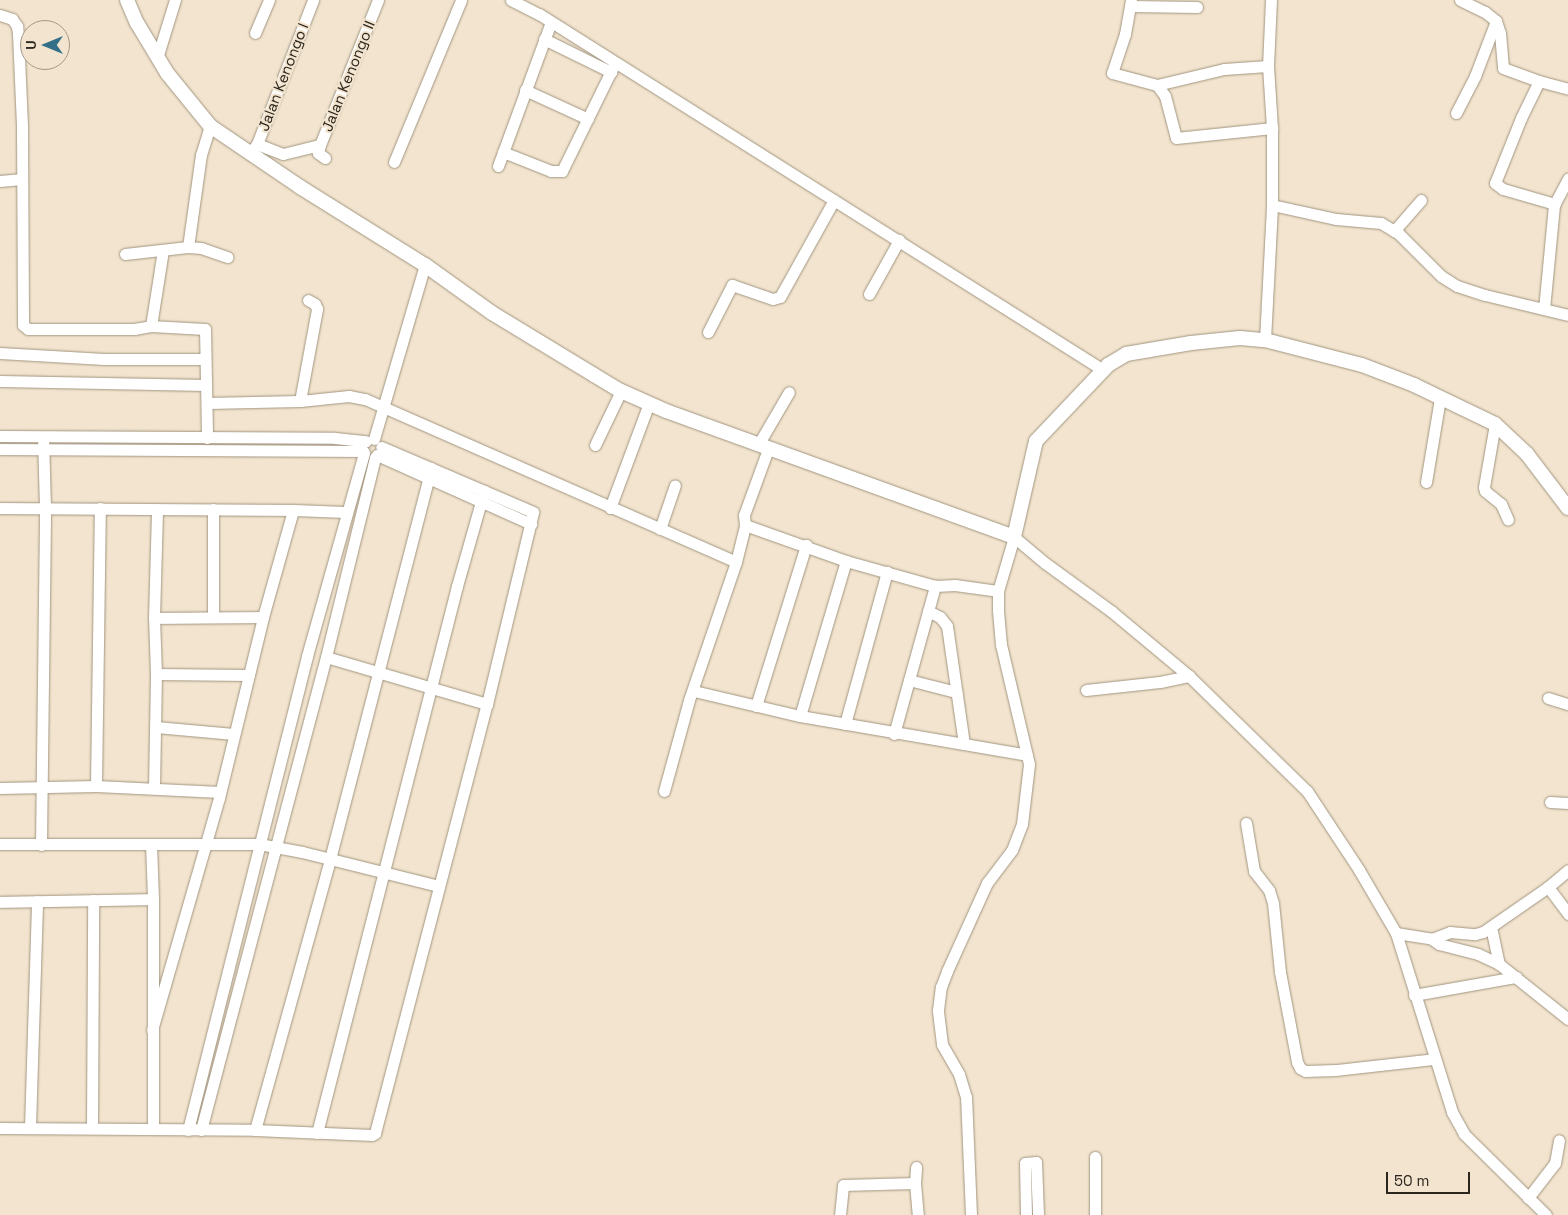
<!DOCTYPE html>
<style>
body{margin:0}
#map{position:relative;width:1568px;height:1215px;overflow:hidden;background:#f2e4ce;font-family:"Space Grotesk",sans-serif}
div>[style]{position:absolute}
.roads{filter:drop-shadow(0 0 1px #a29580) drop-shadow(0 0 1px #a29580)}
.minor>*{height:11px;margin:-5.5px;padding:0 5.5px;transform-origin:5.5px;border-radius:5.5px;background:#fff}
.tertiary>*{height:14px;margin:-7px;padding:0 7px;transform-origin:7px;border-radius:7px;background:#fff}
span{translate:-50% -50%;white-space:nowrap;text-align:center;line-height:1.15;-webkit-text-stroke:4px #f2e4ce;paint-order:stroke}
.street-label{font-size:15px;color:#2b261e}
.north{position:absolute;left:20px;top:20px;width:50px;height:50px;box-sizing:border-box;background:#f2e4ce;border:1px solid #a29888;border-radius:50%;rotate:270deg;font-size:14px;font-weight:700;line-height:20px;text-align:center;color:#2b261e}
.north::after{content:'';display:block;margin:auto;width:18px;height:22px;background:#337087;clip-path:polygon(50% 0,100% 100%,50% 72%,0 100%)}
.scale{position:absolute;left:1386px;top:1172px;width:84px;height:22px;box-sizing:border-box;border:2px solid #2b261e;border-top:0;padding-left:6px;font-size:15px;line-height:18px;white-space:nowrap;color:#2b261e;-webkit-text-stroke:4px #f2e4ce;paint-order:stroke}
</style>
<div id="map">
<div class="roads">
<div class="minor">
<i style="left:511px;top:0;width:31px;rotate:27deg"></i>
<i style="left:539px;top:14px;width:667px;rotate:32.26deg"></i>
<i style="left:1131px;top:0;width:35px;rotate:100deg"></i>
<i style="left:1125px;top:34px;width:41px;rotate:108.4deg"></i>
<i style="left:1112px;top:73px;width:47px;rotate:14.9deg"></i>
<i style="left:1157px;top:85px;width:69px;rotate:-13.4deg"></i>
<i style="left:1224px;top:69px;width:44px;rotate:-3.9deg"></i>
<i style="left:1460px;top:0;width:28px;rotate:26deg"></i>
<i style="left:1485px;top:12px;width:14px;rotate:39deg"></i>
<i style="left:1496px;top:21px;width:13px;rotate:72deg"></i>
<i style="left:1500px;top:33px;width:35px;rotate:85deg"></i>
<i style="left:1503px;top:68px;width:38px;rotate:20deg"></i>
<i style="left:1539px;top:81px;width:30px;rotate:15deg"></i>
<i style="left:1130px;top:6px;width:67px;rotate:0.9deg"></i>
<i style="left:0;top:15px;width:13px;rotate:18deg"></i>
<i style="left:12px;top:19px;width:9px;rotate:54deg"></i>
<i style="left:17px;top:26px;width:8px;rotate:83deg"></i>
<i style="left:18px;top:34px;width:93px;rotate:87.5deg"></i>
<i style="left:22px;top:127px;width:198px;rotate:89.7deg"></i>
<i style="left:23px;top:325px;width:6px;rotate:39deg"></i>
<i style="left:28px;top:329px;width:106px"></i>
<i style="left:134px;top:329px;width:17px;rotate:-10deg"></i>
<i style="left:151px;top:326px;width:77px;rotate:-81deg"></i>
<i style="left:255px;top:33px;width:36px;rotate:-67deg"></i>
<i style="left:544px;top:39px;width:75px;rotate:26.2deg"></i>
<i style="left:157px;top:58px;width:61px;rotate:-72.8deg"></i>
<i style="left:1539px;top:81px;width:41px;rotate:115.9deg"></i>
<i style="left:1521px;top:118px;width:70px;rotate:111.8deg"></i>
<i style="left:1495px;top:183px;width:10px;rotate:37deg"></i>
<i style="left:1503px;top:189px;width:54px;rotate:16.1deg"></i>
<i style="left:1157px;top:85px;width:14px;rotate:54deg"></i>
<i style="left:1165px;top:96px;width:43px;rotate:75.3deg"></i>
<i style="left:1176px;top:138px;width:97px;rotate:-5.9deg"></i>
<i style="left:525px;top:90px;width:69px;rotate:24.7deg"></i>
<i style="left:1456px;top:113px;width:42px;rotate:-62.8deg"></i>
<i style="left:1475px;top:76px;width:59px;rotate:-69.1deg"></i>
<i style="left:257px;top:144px;width:28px;rotate:21deg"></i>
<i style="left:283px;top:154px;width:38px;rotate:-14deg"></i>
<i style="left:503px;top:152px;width:52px;rotate:21.6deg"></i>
<i style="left:551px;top:171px;width:11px"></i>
<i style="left:562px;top:171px;width:120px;rotate:-63.9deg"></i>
<i style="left:250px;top:153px;width:11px;rotate:-52deg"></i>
<i style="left:257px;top:144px;width:155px;rotate:-68.7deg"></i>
<i style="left:325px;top:158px;width:9px;rotate:-144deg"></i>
<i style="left:318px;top:153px;width:8px;rotate:-76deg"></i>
<i style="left:320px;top:145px;width:156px;rotate:-68.2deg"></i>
<i style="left:394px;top:162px;width:175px;rotate:-67.5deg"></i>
<i style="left:498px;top:166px;width:153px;rotate:-69.8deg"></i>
<i style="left:0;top:181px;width:22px;rotate:-5deg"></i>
<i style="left:1272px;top:205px;width:66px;rotate:12.3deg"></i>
<i style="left:1336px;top:219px;width:45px;rotate:5.1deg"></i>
<i style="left:1381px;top:223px;width:21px;rotate:31deg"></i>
<i style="left:1399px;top:234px;width:59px;rotate:45deg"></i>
<i style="left:1441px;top:276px;width:19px;rotate:32deg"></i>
<i style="left:1457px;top:286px;width:29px;rotate:18deg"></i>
<i style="left:1485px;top:295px;width:85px;rotate:13.5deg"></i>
<i style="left:1394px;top:231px;width:41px;rotate:-48.9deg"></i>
<i style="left:188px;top:247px;width:13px;rotate:4deg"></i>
<i style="left:201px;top:248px;width:28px;rotate:19deg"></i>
<i style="left:125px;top:254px;width:63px;rotate:-6.3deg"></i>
<i style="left:188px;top:247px;width:93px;rotate:-82deg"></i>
<i style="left:201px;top:155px;width:30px;rotate:-73deg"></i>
<i style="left:869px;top:294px;width:62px;rotate:-60.9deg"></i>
<i style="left:1544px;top:309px;width:104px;rotate:-84.5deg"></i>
<i style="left:1554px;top:205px;width:30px;rotate:-62deg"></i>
<i style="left:151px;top:326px;width:54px;rotate:3.2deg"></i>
<i style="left:205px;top:329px;width:109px;rotate:88.9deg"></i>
<i style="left:708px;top:332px;width:53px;rotate:-62.9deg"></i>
<i style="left:732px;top:285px;width:43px;rotate:18.9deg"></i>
<i style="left:773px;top:299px;width:7px;rotate:-16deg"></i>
<i style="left:780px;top:297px;width:111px;rotate:-60.9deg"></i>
<i style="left:1265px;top:340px;width:135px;rotate:-87deg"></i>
<i style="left:1272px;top:205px;width:77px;rotate:-90deg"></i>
<i style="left:1272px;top:128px;width:62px;rotate:-93.7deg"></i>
<i style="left:1268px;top:66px;width:66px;rotate:-87.4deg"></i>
<i style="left:0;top:353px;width:104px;rotate:3.3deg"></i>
<i style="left:104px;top:359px;width:101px"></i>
<i style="left:0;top:381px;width:206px;rotate:1.1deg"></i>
<i style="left:300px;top:401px;width:94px;rotate:-79.5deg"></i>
<i style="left:317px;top:309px;width:5px;rotate:-112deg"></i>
<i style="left:315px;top:304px;width:8px;rotate:-150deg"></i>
<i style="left:207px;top:403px;width:93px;rotate:-1.2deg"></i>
<i style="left:300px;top:401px;width:49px;rotate:-5.8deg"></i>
<i style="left:349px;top:396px;width:16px;rotate:11deg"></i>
<i style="left:365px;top:399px;width:405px;rotate:23.7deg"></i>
<i style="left:1495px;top:424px;width:64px;rotate:99.9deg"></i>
<i style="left:1484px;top:487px;width:4px;rotate:76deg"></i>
<i style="left:1485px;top:491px;width:21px;rotate:39deg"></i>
<i style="left:1501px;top:504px;width:17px;rotate:66deg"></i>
<i style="left:0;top:436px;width:335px;rotate:0.3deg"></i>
<i style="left:335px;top:438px;width:31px;rotate:6deg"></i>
<i style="left:374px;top:439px;width:181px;rotate:-73.7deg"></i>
<i style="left:595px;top:445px;width:60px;rotate:-64.3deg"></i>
<i style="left:758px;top:445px;width:61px;rotate:-59.7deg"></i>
<i style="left:0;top:449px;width:363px;rotate:0.3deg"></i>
<i style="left:377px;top:455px;width:169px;rotate:24.1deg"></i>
<i style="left:1426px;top:482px;width:85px;rotate:-80.5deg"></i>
<i style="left:0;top:508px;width:293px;rotate:0.4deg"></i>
<i style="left:610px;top:508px;width:112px;rotate:-69.6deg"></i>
<i style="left:213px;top:509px;width:108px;rotate:90deg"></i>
<i style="left:745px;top:525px;width:107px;rotate:19.6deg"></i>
<i style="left:846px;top:561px;width:92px;rotate:15.7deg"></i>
<i style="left:935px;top:586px;width:20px;rotate:-3deg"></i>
<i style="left:955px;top:585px;width:43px;rotate:7.9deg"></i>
<i style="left:660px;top:529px;width:46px;rotate:-71.2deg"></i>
<i style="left:928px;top:611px;width:13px;rotate:27deg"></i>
<i style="left:940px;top:617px;width:11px;rotate:52deg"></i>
<i style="left:947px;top:626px;width:119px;rotate:81.8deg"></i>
<i style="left:154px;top:618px;width:109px;rotate:-88.4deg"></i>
<i style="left:326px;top:657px;width:168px;rotate:16.3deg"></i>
<i style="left:156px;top:674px;width:93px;rotate:0.6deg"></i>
<i style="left:909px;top:680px;width:49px;rotate:14.3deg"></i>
<i style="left:1086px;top:690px;width:74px;rotate:-6.2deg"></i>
<i style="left:1160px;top:682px;width:30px;rotate:-12deg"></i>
<i style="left:694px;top:691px;width:109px;rotate:13.3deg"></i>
<i style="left:800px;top:716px;width:230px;rotate:9.7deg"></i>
<i style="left:1548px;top:698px;width:21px;rotate:17deg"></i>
<i style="left:756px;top:706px;width:169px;rotate:-72.7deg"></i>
<i style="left:800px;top:716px;width:162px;rotate:-73.5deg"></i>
<i style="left:845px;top:724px;width:158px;rotate:-74.6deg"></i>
<i style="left:156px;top:727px;width:78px;rotate:5.1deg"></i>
<i style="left:894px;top:734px;width:154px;rotate:-74.5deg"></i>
<i style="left:96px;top:786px;width:278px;rotate:-89.2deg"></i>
<i style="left:0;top:788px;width:96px;rotate:-1.2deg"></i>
<i style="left:96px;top:786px;width:124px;rotate:2.8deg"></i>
<i style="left:154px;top:788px;width:114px;rotate:-89deg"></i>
<i style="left:156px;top:674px;width:56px;rotate:-92deg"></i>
<i style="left:154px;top:618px;width:109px;rotate:-0.5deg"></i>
<i style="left:664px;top:791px;width:94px;rotate:-74.6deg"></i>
<i style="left:689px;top:700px;width:146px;rotate:-71.2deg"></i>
<i style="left:736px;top:562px;width:38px;rotate:-76deg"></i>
<i style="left:745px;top:525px;width:10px;rotate:-96deg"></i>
<i style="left:744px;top:515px;width:70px;rotate:-70deg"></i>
<i style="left:1550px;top:802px;width:18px;rotate:3deg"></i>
<i style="left:1246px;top:823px;width:49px;rotate:80.5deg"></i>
<i style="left:1254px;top:871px;width:24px;rotate:52deg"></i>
<i style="left:1269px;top:890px;width:14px;rotate:73deg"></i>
<i style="left:1273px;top:903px;width:69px;rotate:84.2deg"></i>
<i style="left:1280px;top:972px;width:92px;rotate:79.3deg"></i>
<i style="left:1297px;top:1062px;width:7px;rotate:63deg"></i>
<i style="left:1300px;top:1068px;width:6px;rotate:31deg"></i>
<i style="left:1305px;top:1071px;width:31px;rotate:-2deg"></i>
<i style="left:1336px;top:1070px;width:99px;rotate:-6.4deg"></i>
<i style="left:0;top:844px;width:259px"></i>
<i style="left:259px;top:844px;width:44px;rotate:10.5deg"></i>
<i style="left:302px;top:852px;width:140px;rotate:14deg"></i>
<i style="left:151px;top:844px;width:55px;rotate:87.9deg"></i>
<i style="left:153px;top:899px;width:230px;rotate:90deg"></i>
<i style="left:41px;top:845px;width:337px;rotate:-89.3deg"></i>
<i style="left:45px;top:508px;width:71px;rotate:-91.6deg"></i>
<i style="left:1548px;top:887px;width:34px;rotate:53deg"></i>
<i style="left:0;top:902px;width:153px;rotate:-1.1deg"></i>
<i style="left:1491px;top:927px;width:38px;rotate:78deg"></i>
<i style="left:1396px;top:933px;width:36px;rotate:9deg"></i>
<i style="left:1432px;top:939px;width:9px;rotate:36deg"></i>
<i style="left:1439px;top:944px;width:40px;rotate:14.4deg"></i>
<i style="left:1478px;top:954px;width:23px;rotate:25deg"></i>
<i style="left:1499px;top:964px;width:88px;rotate:38.6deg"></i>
<i style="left:1432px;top:939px;width:19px;rotate:-21deg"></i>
<i style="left:1450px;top:932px;width:25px;rotate:5deg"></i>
<i style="left:1475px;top:934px;width:8px;rotate:-14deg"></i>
<i style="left:1483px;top:932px;width:79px;rotate:-34.7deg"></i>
<i style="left:1548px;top:887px;width:26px;rotate:-40deg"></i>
<i style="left:1414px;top:995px;width:104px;rotate:-10deg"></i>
<i style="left:152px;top:1030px;width:241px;rotate:-73.9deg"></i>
<i style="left:219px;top:798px;width:186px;rotate:-76.3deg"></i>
<i style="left:263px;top:617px;width:111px;rotate:-74.3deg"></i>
<i style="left:293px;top:510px;width:53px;rotate:2.2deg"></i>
<i style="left:30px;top:1127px;width:226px;rotate:-88.2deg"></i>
<i style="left:0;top:1128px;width:255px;rotate:0.4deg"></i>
<i style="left:255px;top:1130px;width:117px;rotate:2.4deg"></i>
<i style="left:372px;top:1135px;width:4px;rotate:-34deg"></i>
<i style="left:375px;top:1133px;width:443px;rotate:-75.4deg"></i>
<i style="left:487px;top:704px;width:197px;rotate:-76.5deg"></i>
<i style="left:533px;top:512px;width:165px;rotate:-156.8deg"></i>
<i style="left:92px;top:1128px;width:228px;rotate:-89.7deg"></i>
<i style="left:188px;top:1130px;width:489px;rotate:-75.9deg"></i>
<i style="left:307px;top:656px;width:211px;rotate:-74.3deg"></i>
<i style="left:201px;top:1130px;width:489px;rotate:-75.2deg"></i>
<i style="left:326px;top:657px;width:206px;rotate:-76.2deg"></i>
<i style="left:255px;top:1130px;width:281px;rotate:-74.5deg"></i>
<i style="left:330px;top:859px;width:404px;rotate:-75.5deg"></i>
<i style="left:317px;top:1133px;width:565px;rotate:-75.64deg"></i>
<i style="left:457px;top:586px;width:99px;rotate:-74.1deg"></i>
<i style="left:1095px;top:1157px;width:58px;rotate:90deg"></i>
<i style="left:915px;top:1183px;width:16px;rotate:-86deg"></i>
<i style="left:1528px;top:1198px;width:44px;rotate:-52.4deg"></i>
<i style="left:1555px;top:1163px;width:23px;rotate:-80deg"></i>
<i style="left:840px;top:1215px;width:30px;rotate:-84deg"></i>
<i style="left:843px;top:1185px;width:72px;rotate:-1.6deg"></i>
<i style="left:915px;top:1183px;width:32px;rotate:85deg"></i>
<i style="left:971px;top:1215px;width:118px;rotate:-92.4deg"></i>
<i style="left:966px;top:1097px;width:24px;rotate:-107deg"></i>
<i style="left:959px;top:1074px;width:34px;rotate:-120deg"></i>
<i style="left:942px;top:1044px;width:34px;rotate:-97deg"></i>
<i style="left:938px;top:1010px;width:23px;rotate:-83deg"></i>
<i style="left:941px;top:987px;width:17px;rotate:-69deg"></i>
<i style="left:947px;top:971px;width:97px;rotate:-65.6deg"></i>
<i style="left:987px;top:883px;width:41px;rotate:-52.9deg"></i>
<i style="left:1012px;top:850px;width:28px;rotate:-69deg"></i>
<i style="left:1022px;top:824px;width:60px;rotate:-83.3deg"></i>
<i style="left:1029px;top:764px;width:122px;rotate:-103.2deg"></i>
<i style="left:1001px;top:645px;width:35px;rotate:-95deg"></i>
<i style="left:998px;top:610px;width:19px;rotate:-90deg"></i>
<i style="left:998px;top:591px;width:56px;rotate:-73.5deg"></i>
<i style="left:1014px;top:537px;width:40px;rotate:40deg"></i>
<i style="left:1045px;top:563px;width:82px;rotate:36deg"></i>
<i style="left:1111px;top:611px;width:102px;rotate:39.8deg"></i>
<i style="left:1189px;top:676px;width:165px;rotate:44.3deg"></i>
<i style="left:1307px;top:791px;width:95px;rotate:56.6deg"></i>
<i style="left:1359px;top:870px;width:73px;rotate:59.6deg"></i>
<i style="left:1396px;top:933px;width:188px;rotate:72.6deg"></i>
<i style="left:1452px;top:1112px;width:25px;rotate:61deg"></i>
<i style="left:1464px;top:1134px;width:115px;rotate:44.6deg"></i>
<i style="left:1026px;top:1215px;width:52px;rotate:-91.1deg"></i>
<i style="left:1025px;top:1163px;width:11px;rotate:-5deg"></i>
<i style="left:1036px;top:1162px;width:53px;rotate:87.8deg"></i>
</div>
<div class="tertiary">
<i style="left:127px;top:0;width:25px;rotate:67deg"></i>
<i style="left:137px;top:23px;width:58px;rotate:59deg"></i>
<i style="left:167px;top:73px;width:68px;rotate:50.9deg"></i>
<i style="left:210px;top:126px;width:109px;rotate:34.1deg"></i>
<i style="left:300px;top:187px;width:147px;rotate:32deg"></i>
<i style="left:425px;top:265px;width:82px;rotate:35.6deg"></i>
<i style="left:492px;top:313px;width:119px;rotate:31.3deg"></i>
<i style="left:594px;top:375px;width:31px;rotate:31deg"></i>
<i style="left:621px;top:391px;width:49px;rotate:24deg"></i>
<i style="left:666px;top:411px;width:370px;rotate:19.9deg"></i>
<i style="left:1014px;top:537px;width:98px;rotate:-77.1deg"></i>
<i style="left:1036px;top:441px;width:105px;rotate:-46.5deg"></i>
<i style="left:1108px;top:365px;width:21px;rotate:-31deg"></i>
<i style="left:1126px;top:354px;width:66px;rotate:-9.6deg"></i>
<i style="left:1191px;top:343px;width:49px;rotate:-5.8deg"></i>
<i style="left:1240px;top:338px;width:25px;rotate:5deg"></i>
<i style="left:1265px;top:340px;width:100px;rotate:14.5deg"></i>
<i style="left:1362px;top:365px;width:56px;rotate:21deg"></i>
<i style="left:1414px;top:385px;width:90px;rotate:25.7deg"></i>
<i style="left:1495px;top:424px;width:44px;rotate:43.2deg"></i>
<i style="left:1527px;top:454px;width:68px;rotate:52.8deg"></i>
</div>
</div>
<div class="street-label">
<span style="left:348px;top:76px;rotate:-68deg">Jalan Kenongo II</span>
<span style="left:283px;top:77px;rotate:-69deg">Jalan Kenongo I</span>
</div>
<div class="north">U</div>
<div class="scale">50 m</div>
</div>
